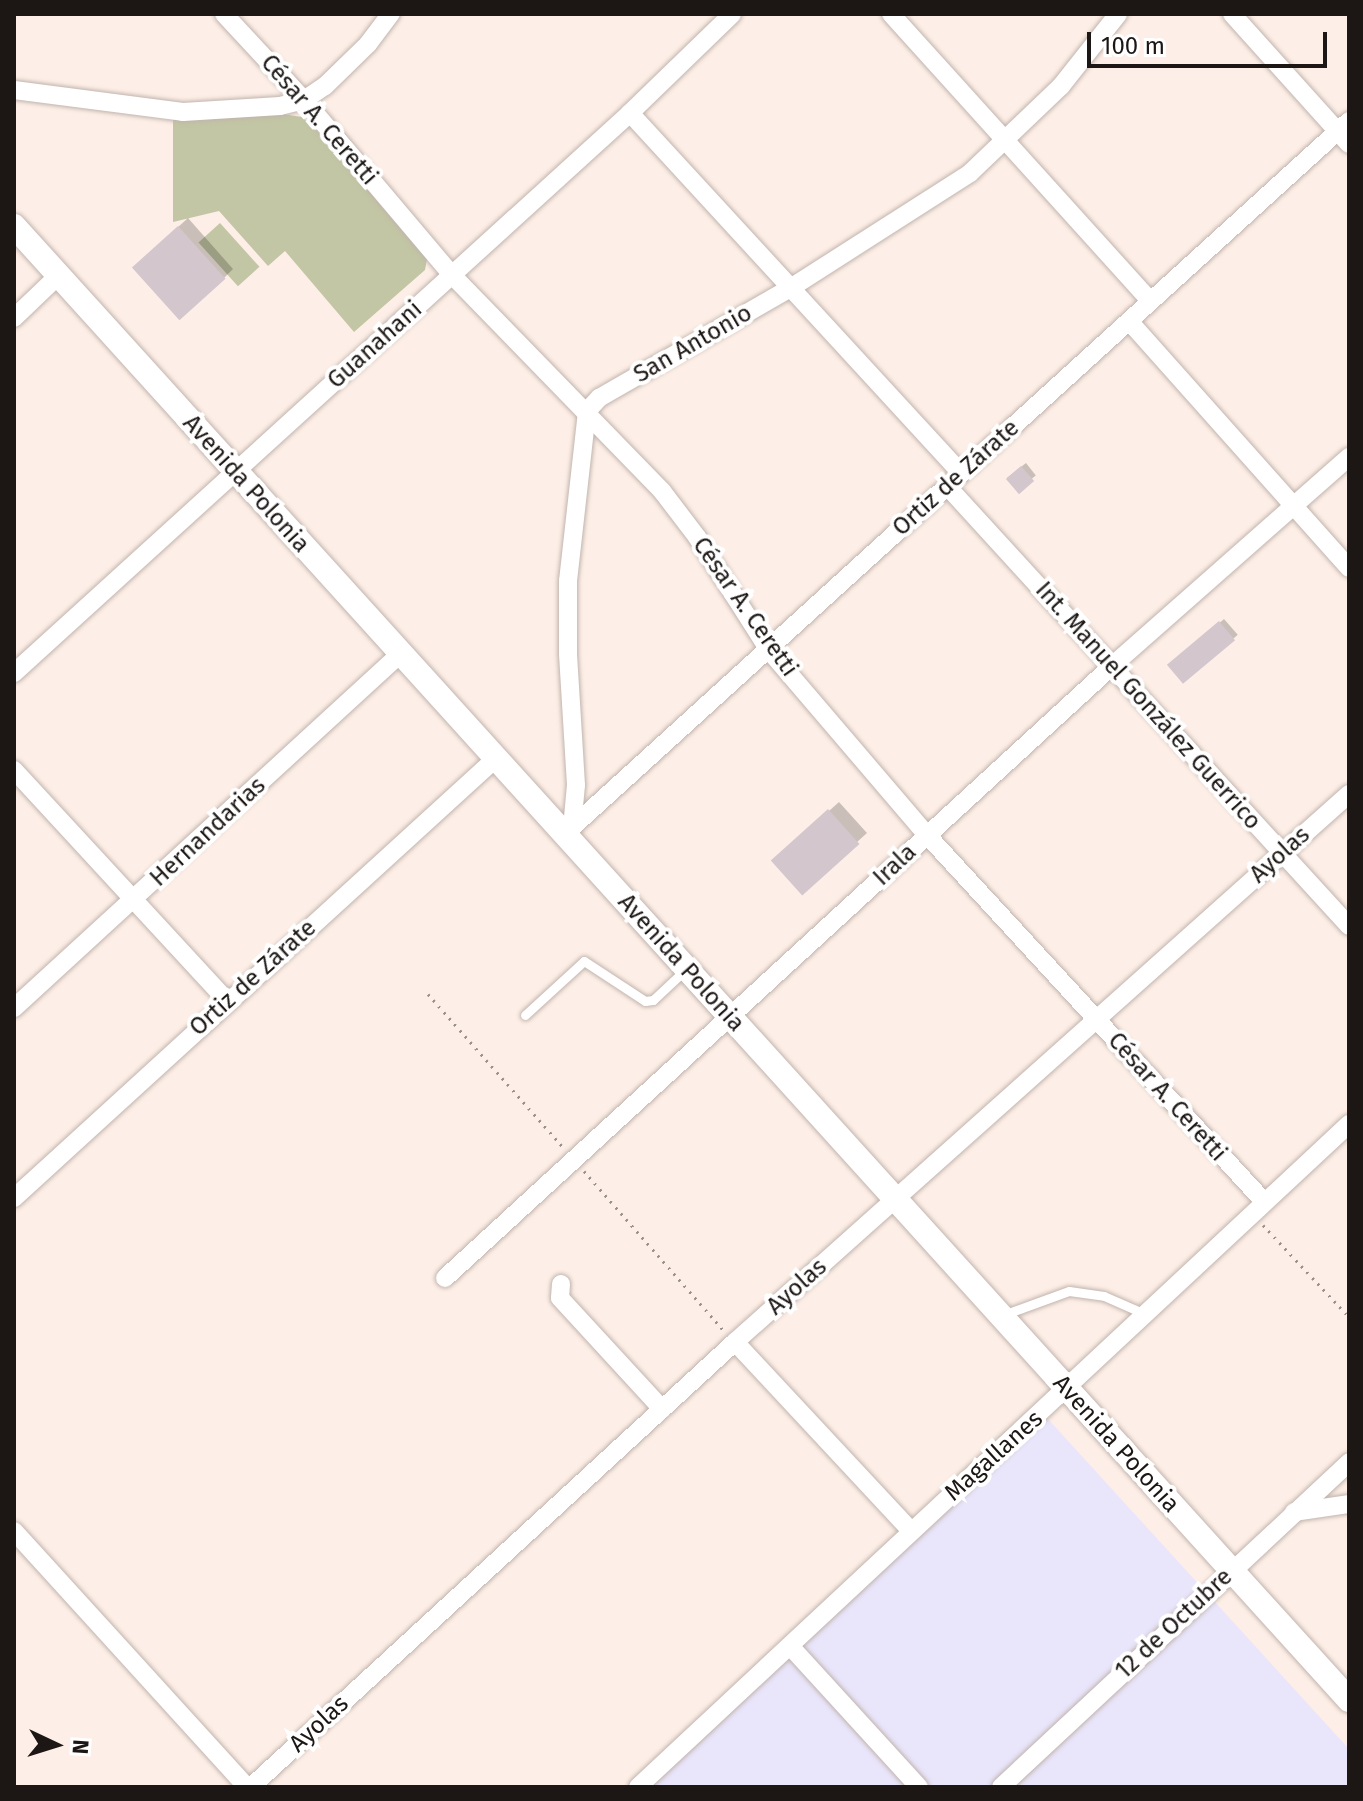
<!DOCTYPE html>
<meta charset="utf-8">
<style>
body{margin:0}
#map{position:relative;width:1363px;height:1801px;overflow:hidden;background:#fdefe7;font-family:"Fira Sans",sans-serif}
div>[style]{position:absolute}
.industrial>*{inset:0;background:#e9e5fb}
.green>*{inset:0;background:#c2c6a4;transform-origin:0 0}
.shadow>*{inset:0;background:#0003;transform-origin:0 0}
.building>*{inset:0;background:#d3c6cc;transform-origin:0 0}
.path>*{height:3px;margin-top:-1.5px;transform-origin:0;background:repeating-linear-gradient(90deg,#9b918c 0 2px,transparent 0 8px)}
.roads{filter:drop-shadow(0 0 2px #c1b4ad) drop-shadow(0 0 2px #c1b4ad)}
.lane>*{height:9px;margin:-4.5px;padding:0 4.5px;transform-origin:4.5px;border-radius:4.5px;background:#fff}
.street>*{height:18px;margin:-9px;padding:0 9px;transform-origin:9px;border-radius:9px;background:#fff}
.secondary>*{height:24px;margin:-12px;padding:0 12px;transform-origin:12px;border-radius:12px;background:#fff}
span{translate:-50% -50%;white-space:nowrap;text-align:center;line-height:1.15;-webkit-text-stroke:8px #fff;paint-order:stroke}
.street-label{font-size:24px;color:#1c1715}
.frame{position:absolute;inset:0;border:16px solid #1c1715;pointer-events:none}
.north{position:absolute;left:16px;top:1705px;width:80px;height:80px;-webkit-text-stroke:6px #fff;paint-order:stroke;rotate:94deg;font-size:22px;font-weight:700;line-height:32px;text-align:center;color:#1c1715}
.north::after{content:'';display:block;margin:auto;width:28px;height:36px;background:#1c1715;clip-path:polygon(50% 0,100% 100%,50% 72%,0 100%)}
.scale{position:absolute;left:1087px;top:32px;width:240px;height:36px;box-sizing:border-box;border:4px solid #1c1715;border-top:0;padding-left:10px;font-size:24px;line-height:28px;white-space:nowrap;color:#1c1715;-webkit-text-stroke:6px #fff;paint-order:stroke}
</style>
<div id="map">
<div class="industrial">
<i style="clip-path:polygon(1048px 1419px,1349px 1749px,1349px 1787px,645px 1787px)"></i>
</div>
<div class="green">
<i style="clip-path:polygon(283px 114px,302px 117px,313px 126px,427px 259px,425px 270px,354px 332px,285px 251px,268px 266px,219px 211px,173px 222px,173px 119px)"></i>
<i style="left:220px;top:223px;width:59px;height:29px;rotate:48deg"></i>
</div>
<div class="shadow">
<i style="clip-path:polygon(188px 218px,233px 269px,224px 278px,143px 259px)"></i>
<i style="left:1026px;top:463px;width:16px;height:24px;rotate:52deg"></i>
<i style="left:1224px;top:619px;width:21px;height:65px;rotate:49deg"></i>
<i style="clip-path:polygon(839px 802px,867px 833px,802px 892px,783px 852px)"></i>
</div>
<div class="building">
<i style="left:178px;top:226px;width:71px;height:62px;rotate:48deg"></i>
<i style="left:1021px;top:466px;width:20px;height:20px;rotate:49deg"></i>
<i style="left:1219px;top:621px;width:25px;height:68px;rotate:50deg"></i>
<i style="left:828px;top:809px;width:47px;height:77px;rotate:48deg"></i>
</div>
<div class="path">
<i style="left:428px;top:994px;width:204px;rotate:48.6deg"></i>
<i style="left:584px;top:1171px;width:213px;rotate:48.8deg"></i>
<i style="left:1263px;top:1225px;width:126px;rotate:46.9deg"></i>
</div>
<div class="roads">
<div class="lane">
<i style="left:525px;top:1015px;width:80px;rotate:-42.5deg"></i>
<i style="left:584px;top:961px;width:73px;rotate:33.3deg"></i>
<i style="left:645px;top:1001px;width:8px;rotate:-7deg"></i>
<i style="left:653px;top:1000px;width:45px;rotate:-43.2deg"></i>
<i style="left:1003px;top:1315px;width:70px;rotate:-20deg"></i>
<i style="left:1069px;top:1291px;width:35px;rotate:8deg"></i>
<i style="left:1104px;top:1296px;width:47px;rotate:23.8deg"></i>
</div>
<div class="street">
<i style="left:224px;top:14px;width:117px;rotate:47.1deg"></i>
<i style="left:304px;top:100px;width:229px;rotate:49.8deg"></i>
<i style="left:452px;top:275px;width:301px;rotate:45.8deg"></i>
<i style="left:662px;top:491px;width:58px;rotate:52.7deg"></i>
<i style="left:697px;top:537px;width:133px;rotate:57.6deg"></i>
<i style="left:768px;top:649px;width:245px;rotate:49.5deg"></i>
<i style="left:927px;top:835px;width:498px;rotate:47.4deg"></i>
<i style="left:891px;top:14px;width:387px;rotate:47.9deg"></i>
<i style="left:1232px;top:14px;width:175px;rotate:48deg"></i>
<i style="left:14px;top:90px;width:170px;rotate:7.4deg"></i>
<i style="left:183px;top:112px;width:97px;rotate:-3.5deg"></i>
<i style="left:280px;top:106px;width:25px;rotate:-14deg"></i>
<i style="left:304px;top:100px;width:25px;rotate:-34deg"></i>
<i style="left:325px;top:86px;width:60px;rotate:-44.3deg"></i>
<i style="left:368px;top:44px;width:38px;rotate:-53deg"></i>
<i style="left:630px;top:113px;width:489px;rotate:47.4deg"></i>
<i style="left:14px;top:318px;width:61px;rotate:-43.7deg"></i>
<i style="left:1129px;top:321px;width:331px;rotate:48.3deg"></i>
<i style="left:947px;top:486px;width:596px;rotate:47.58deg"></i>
<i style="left:14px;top:673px;width:832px;rotate:-42.27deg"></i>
<i style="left:630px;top:113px;width:142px;rotate:-44.1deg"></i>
<i style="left:14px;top:770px;width:314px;rotate:47.3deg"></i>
<i style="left:572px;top:828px;width:43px;rotate:-84.7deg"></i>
<i style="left:576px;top:785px;width:132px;rotate:-93.5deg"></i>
<i style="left:568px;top:653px;width:72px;rotate:-90deg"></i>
<i style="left:568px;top:581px;width:171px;rotate:-83.6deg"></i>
<i style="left:587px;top:411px;width:18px;rotate:-47deg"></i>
<i style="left:599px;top:398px;width:223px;rotate:-29.9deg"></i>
<i style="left:792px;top:287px;width:211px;rotate:-32.6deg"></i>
<i style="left:970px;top:173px;width:126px;rotate:-43.7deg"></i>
<i style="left:1061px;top:86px;width:92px;rotate:-51.6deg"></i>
<i style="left:569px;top:830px;width:1054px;rotate:-42.27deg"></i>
<i style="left:14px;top:1008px;width:524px;rotate:-42.52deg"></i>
<i style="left:14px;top:1198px;width:650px;rotate:-42.38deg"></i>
<i style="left:445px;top:1278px;width:907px;rotate:-42.54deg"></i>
<i style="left:1113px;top:665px;width:315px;rotate:-41.4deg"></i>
<i style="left:561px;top:1284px;width:14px;rotate:94deg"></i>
<i style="left:560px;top:1298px;width:151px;rotate:47.4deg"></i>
<i style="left:735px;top:1342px;width:258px;rotate:47deg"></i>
<i style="left:1294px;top:1512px;width:56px;rotate:-8.3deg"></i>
<i style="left:14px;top:1531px;width:346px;rotate:47.7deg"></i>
<i style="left:791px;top:1647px;width:190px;rotate:47.6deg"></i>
<i style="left:251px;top:1787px;width:657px;rotate:-42.6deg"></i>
<i style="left:735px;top:1342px;width:823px;rotate:-41.75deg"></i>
<i style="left:638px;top:1787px;width:972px;rotate:-43deg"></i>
<i style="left:1001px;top:1787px;width:476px;rotate:-43deg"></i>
</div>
<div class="secondary">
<i style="left:14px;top:226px;width:1989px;rotate:47.83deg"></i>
</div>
</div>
<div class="street-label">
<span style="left:319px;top:120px;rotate:49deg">César A. Ceretti</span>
<span style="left:693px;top:344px;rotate:-30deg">San Antonio</span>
<span style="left:375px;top:345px;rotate:-42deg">Guanahani</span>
<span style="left:956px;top:478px;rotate:-42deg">Ortiz de Zárate</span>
<span style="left:246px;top:484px;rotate:48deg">Avenida Polonia</span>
<span style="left:745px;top:607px;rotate:55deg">César A. Ceretti</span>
<span style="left:1148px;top:706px;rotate:48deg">Int. Manuel González Guerrico</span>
<span style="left:208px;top:832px;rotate:-43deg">Hernandarias</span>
<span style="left:1280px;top:855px;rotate:-42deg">Ayolas</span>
<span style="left:895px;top:865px;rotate:-43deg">Irala</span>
<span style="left:681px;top:963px;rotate:48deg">Avenida Polonia</span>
<span style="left:253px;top:978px;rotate:-42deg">Ortiz de Zárate</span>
<span style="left:1167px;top:1097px;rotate:48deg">César A. Ceretti</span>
<span style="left:797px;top:1287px;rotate:-42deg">Ayolas</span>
<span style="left:1116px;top:1444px;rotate:48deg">Avenida Polonia</span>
<span style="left:994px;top:1456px;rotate:-42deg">Magallanes</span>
<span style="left:1174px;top:1624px;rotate:-43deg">12 de Octubre</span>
<span style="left:319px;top:1724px;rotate:-43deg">Ayolas</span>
</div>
<div class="frame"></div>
<div class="north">N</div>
<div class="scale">100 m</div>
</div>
